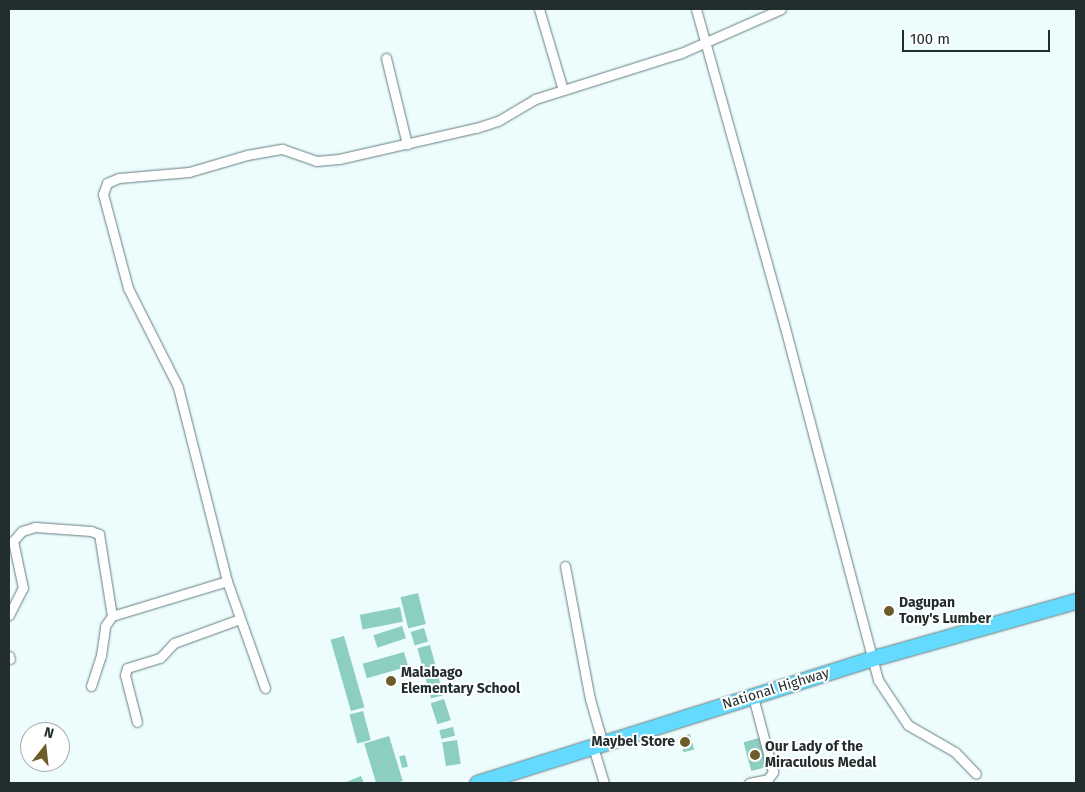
<!DOCTYPE html>
<style>
body{margin:0}
#map{position:relative;width:1085px;height:792px;overflow:hidden;background:#edfdfe;font-family:"Fira Sans",sans-serif}
div>[style]{position:absolute}
.building>*{inset:0;background:#8ccec0;transform-origin:0 0}
.roads{filter:drop-shadow(0 0 1px #647d7f) drop-shadow(0 0 1px #647d7f)}
.minor>*{height:9px;margin:-4.5px;padding:0 4.5px;transform-origin:4.5px;border-radius:4.5px;background:#fff}
.trunk>*{height:15px;margin:-7.5px;padding:0 7.5px;transform-origin:7.5px;border-radius:7.5px;background:#64dafe}
.dots>*{width:14px;height:14px;translate:-50% -50%;box-sizing:border-box;border:2px solid #fff;border-radius:50%}
span{translate:-50% -50%;white-space:nowrap;text-align:center;line-height:1.15;-webkit-text-stroke:4px #fff;paint-order:stroke}
.poi-label{font-size:14px;color:#222d2d;font-weight:700}
.left{translate:0 -50%;text-align:left}
.right{translate:-100% -50%;text-align:right}
.street-label{font-size:14px;color:#222d2d}
.frame{position:absolute;inset:0;border:10px solid #222d2d;pointer-events:none}
.north{position:absolute;left:20px;top:722px;width:50px;height:50px;box-sizing:border-box;background:#fff;border:1px solid #a7abab;border-radius:50%;rotate:16deg;font-size:14px;font-weight:700;line-height:20px;text-align:center;color:#222d2d}
.north::after{content:'';display:block;margin:auto;width:18px;height:22px;background:#6c5d2a;clip-path:polygon(50% 0,100% 100%,50% 72%,0 100%)}
.scale{position:absolute;left:902px;top:30px;width:148px;height:22px;box-sizing:border-box;border:2px solid #222d2d;border-top:0;padding-left:6px;font-size:15px;line-height:18px;white-space:nowrap;color:#222d2d;-webkit-text-stroke:4px #fff;paint-order:stroke}
</style>
<div id="map">
<div class="building">
<i style="left:418px;top:593px;width:32px;height:18px;rotate:76deg"></i>
<i style="left:400px;top:607px;width:15px;height:41px;rotate:79deg"></i>
<i style="left:402px;top:626px;width:13px;height:30px;rotate:72deg"></i>
<i style="left:424px;top:628px;width:14px;height:14px;rotate:73deg"></i>
<i style="left:344px;top:636px;width:74px;height:14px;rotate:74deg"></i>
<i style="left:430px;top:645px;width:52px;height:13px;rotate:75deg"></i>
<i style="left:404px;top:652px;width:15px;height:43px;rotate:74deg"></i>
<i style="left:444px;top:699px;width:22px;height:14px;rotate:72deg"></i>
<i style="left:363px;top:711px;width:30px;height:14px;rotate:75deg"></i>
<i style="left:453px;top:727px;width:9px;height:14px;rotate:77deg"></i>
<i style="left:690px;top:734px;width:16px;height:11px;rotate:75deg"></i>
<i style="left:389px;top:736px;width:47px;height:26px;rotate:73deg"></i>
<i style="left:759px;top:738px;width:30px;height:16px;rotate:75deg"></i>
<i style="left:457px;top:740px;width:24px;height:15px;rotate:81deg"></i>
<i style="left:405px;top:755px;width:12px;height:6px;rotate:76deg"></i>
<i style="clip-path:polygon(361px 776px,364px 783px,344px 783px)"></i>
</div>
<div class="roads">
<div class="minor">
<i style="left:539px;top:9px;width:84px;rotate:73.5deg"></i>
<i style="left:696px;top:9px;width:327px;rotate:74.4deg"></i>
<i style="left:784px;top:324px;width:368px;rotate:75.2deg"></i>
<i style="left:878px;top:680px;width:54px;rotate:56.3deg"></i>
<i style="left:908px;top:725px;width:54px;rotate:29.9deg"></i>
<i style="left:955px;top:752px;width:30px;rotate:46deg"></i>
<i style="left:386px;top:58px;width:89px;rotate:76.3deg"></i>
<i style="left:565px;top:566px;width:135px;rotate:79.4deg"></i>
<i style="left:590px;top:699px;width:47px;rotate:73.9deg"></i>
<i style="left:9px;top:615px;width:30px;rotate:-63deg"></i>
<i style="left:23px;top:588px;width:48px;rotate:-102deg"></i>
<i style="left:13px;top:541px;width:13px;rotate:-48deg"></i>
<i style="left:22px;top:531px;width:14px;rotate:-17deg"></i>
<i style="left:35px;top:527px;width:56px;rotate:4.1deg"></i>
<i style="left:91px;top:531px;width:9px;rotate:21deg"></i>
<i style="left:99px;top:534px;width:83px;rotate:81deg"></i>
<i style="left:112px;top:616px;width:120px;rotate:-16.9deg"></i>
<i style="left:9px;top:656px;width:3px;rotate:72deg"></i>
<i style="left:91px;top:686px;width:32px;rotate:-72deg"></i>
<i style="left:101px;top:656px;width:30px;rotate:-82deg"></i>
<i style="left:105px;top:626px;width:12px;rotate:-55deg"></i>
<i style="left:265px;top:688px;width:114px;rotate:-109.6deg"></i>
<i style="left:227px;top:581px;width:200px;rotate:-104.2deg"></i>
<i style="left:178px;top:387px;width:111px;rotate:-116.8deg"></i>
<i style="left:128px;top:288px;width:97px;rotate:-104.9deg"></i>
<i style="left:103px;top:194px;width:12px;rotate:-70deg"></i>
<i style="left:107px;top:183px;width:13px;rotate:-23deg"></i>
<i style="left:119px;top:178px;width:70px;rotate:-4.9deg"></i>
<i style="left:189px;top:172px;width:60px;rotate:-16.3deg"></i>
<i style="left:247px;top:155px;width:36px;rotate:-10deg"></i>
<i style="left:282px;top:149px;width:36px;rotate:19deg"></i>
<i style="left:316px;top:161px;width:23px;rotate:-5deg"></i>
<i style="left:339px;top:159px;width:140px;rotate:-12.8deg"></i>
<i style="left:476px;top:128px;width:23px;rotate:-18deg"></i>
<i style="left:498px;top:121px;width:43px;rotate:-30.7deg"></i>
<i style="left:535px;top:99px;width:153px;rotate:-17.5deg"></i>
<i style="left:681px;top:53px;width:109px;rotate:-23.7deg"></i>
<i style="left:137px;top:722px;width:49px;rotate:-104.3deg"></i>
<i style="left:125px;top:675px;width:7px;rotate:-74deg"></i>
<i style="left:127px;top:668px;width:34px;rotate:-17deg"></i>
<i style="left:160px;top:658px;width:21px;rotate:-47deg"></i>
<i style="left:174px;top:643px;width:70px;rotate:-20deg"></i>
<i style="left:593px;top:747px;width:38px;rotate:73deg"></i>
<i style="left:749px;top:783px;width:19px;rotate:-12deg"></i>
<i style="left:768px;top:779px;width:9px;rotate:-54deg"></i>
<i style="left:773px;top:772px;width:78px;rotate:-104.9deg"></i>
</div>
<div class="trunk">
<i style="left:477px;top:783px;width:423px;rotate:-17.5deg"></i>
<i style="left:881px;top:656px;width:203px;rotate:-15.8deg"></i>
</div>
</div>
<div class="dots">
<i style="left:889px;top:611px;background:#6c5d2a"></i>
<i style="left:391px;top:681px;background:#6c5d2a"></i>
<i style="left:685px;top:742px;background:#6c5d2a"></i>
<i style="left:755px;top:755px;background:#6c5d2a"></i>
</div>
<div class="poi-label">
<span class="left" style="left:899px;top:611px">Dagupan<br>Tony's Lumber</span>
<span class="left" style="left:401px;top:681px">Malabago<br>Elementary School</span>
<span class="right" style="left:675px;top:742px">Maybel Store</span>
<span class="left" style="left:765px;top:755px">Our Lady of the<br>Miraculous Medal</span>
</div>
<div class="street-label">
<span style="left:776px;top:689px;rotate:-17deg">National Highway</span>
</div>
<div class="frame"></div>
<div class="north">N</div>
<div class="scale">100 m</div>
</div>
